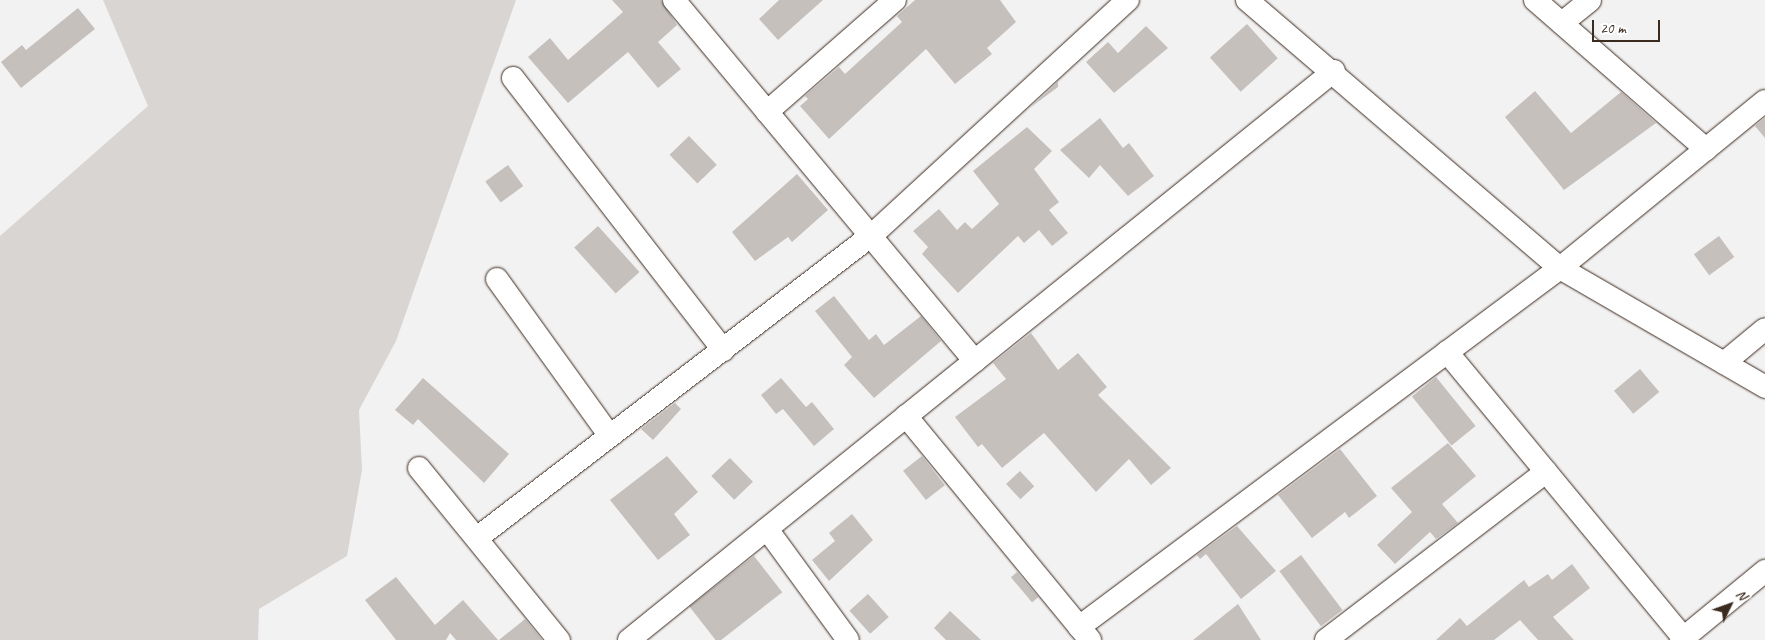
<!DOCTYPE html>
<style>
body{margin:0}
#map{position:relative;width:1765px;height:640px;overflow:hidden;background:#f3f2f2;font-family:Caveat,sans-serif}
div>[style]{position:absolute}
.green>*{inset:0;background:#d8d5d2}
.building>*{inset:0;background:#c6c0bd;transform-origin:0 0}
.roads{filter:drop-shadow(0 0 1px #3b2a1e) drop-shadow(0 0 1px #3b2a1e)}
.street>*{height:22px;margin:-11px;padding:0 11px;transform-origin:11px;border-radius:11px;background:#fff}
span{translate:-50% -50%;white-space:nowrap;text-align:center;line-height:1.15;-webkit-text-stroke:4.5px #fff;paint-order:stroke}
.north{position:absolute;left:1705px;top:580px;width:50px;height:50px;-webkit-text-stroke:4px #fff;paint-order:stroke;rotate:48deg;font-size:14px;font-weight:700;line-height:20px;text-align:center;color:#3b2a1e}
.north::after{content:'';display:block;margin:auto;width:18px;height:22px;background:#3b2a1e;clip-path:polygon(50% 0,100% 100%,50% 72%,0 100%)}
.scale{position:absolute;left:1592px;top:20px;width:68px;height:22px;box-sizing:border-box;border:2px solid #3b2a1e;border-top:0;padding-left:6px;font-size:15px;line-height:18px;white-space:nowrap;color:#3b2a1e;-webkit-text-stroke:4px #fff;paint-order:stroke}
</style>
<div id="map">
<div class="green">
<i style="clip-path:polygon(103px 0,516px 0,396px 341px,359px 410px,362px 470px,347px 556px,259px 609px,258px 640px,0 640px,0 236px,148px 106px)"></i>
</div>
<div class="building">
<i style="clip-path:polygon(612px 0,661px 0,677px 25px,658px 42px,681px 69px,658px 88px,628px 52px,568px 103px,528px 57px,550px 38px,568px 60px,623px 12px)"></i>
<i style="clip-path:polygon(779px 0,823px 0,778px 40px,759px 19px)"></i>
<i style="clip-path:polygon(915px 0,1000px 0,1016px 22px,987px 48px,992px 54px,955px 84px,926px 49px,829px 139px,800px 106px,808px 99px,805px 96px,839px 67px,845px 74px,902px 22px,897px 16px)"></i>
<i style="clip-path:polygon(78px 8px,95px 29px,21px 88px,1px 62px,22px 45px,26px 50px)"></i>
<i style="left:1247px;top:24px;width:46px;height:50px;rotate:48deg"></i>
<i style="clip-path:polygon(1146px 26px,1168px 48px,1114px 93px,1086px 62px,1108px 42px,1118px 53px)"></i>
<i style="clip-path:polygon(1058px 82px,1058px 87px,1031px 107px)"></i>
<i style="clip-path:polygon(1535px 91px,1571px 133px,1621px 92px,1656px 123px,1564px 190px,1505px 117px)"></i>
<i style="clip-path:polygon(1100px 118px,1123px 148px,1129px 143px,1154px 176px,1128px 196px,1100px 165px,1089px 178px,1060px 150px)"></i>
<i style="clip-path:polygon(1765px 118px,1765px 138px,1755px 126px)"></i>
<i style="clip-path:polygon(1027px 127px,1052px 151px,1034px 169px,1059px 202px,1049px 210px,1068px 233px,1052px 246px,1039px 230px,1024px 243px,1018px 236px,958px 293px,922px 254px,928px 247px,913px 231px,939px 209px,957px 230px,965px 222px,972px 229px,999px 204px,973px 171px)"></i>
<i style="left:689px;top:136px;width:40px;height:27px;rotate:46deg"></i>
<i style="left:508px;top:165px;width:26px;height:28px;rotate:54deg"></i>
<i style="clip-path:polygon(797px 174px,828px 210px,792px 242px,788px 237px,755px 261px,732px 232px)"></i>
<i style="left:598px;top:226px;width:62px;height:32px;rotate:48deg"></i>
<i style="left:1719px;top:236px;width:26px;height:31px;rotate:54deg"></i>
<i style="clip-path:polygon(834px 296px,869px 340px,876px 334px,884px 345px,921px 316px,941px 341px,874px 398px,844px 365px,852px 357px,815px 311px)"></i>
<i style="clip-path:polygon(1031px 333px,1058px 370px,1078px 353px,1107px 387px,1098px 395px,1171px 468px,1151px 485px,1129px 459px,1096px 492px,1044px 433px,1002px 468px,982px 444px,978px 447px,955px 417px,1006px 379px,993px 363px)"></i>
<i style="left:1640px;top:369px;width:30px;height:34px;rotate:50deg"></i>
<i style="left:1436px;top:377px;width:63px;height:31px;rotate:51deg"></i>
<i style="clip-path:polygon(423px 378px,509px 454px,484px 483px,418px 419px,413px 425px,395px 410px)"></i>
<i style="clip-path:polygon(781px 378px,806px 407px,812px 402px,834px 429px,814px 446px,783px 409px,776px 414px,761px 395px)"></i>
<i style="clip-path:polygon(675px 403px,681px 409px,653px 440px,641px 429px)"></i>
<i style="clip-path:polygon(1448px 443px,1476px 476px,1442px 504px,1458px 523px,1436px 539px,1430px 532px,1395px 564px,1377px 545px,1412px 512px,1391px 488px)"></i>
<i style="clip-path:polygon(1340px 449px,1377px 496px,1349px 518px,1345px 512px,1312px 538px,1278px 495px)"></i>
<i style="clip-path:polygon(667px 456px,698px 492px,674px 514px,690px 535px,658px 560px,610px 500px)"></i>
<i style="left:922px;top:456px;width:37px;height:24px;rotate:52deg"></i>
<i style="left:730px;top:458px;width:33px;height:26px;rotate:46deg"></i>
<i style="left:1020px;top:471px;width:21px;height:19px;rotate:47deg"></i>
<i style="clip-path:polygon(852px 514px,873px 540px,829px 581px,812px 560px,835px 541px,829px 533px)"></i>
<i style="clip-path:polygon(1237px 526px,1276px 571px,1241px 599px,1206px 554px,1200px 559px,1197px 555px)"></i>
<i style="left:1301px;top:555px;width:69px;height:27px;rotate:53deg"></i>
<i style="left:754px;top:556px;width:46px;height:82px;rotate:52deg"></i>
<i style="clip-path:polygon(1572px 564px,1590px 588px,1553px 617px,1574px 640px,1538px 640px,1520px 620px,1494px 640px,1436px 640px,1460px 618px,1467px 626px,1524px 580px,1529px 587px,1548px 574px,1552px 580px)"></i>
<i style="left:1017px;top:572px;width:33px;height:8px;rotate:50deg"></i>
<i style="clip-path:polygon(396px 577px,435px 625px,463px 600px,498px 640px,456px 640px,450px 633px,446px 640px,396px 640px,365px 600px)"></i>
<i style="left:868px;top:594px;width:31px;height:25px;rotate:48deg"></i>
<i style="clip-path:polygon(1238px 604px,1261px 640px,1193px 640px)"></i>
<i style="clip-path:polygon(950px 611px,981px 640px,946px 640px,934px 628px)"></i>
<i style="clip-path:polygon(525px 619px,542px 640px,499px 640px)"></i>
</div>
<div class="roads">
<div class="street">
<i style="left:674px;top:0;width:470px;rotate:50.2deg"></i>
<i style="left:1247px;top:0;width:412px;rotate:40.6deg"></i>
<i style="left:1560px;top:268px;width:237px;rotate:30.1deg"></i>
<i style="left:1535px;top:0;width:227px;rotate:41.1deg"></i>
<i style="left:1562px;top:23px;width:36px;rotate:-39deg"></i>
<i style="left:513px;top:78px;width:344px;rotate:52.3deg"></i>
<i style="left:767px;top:112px;width:170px;rotate:-41.2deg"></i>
<i style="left:497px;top:279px;width:193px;rotate:54.3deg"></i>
<i style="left:1447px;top:352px;width:374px;rotate:50.4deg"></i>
<i style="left:1724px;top:363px;width:53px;rotate:-39.7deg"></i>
<i style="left:906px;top:416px;width:290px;rotate:50.6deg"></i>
<i style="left:419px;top:468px;width:222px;rotate:50.9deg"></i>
<i style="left:767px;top:529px;width:137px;rotate:53.9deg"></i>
<i style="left:477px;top:538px;width:496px;rotate:-37.5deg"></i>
<i style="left:871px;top:236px;width:349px;rotate:-42.6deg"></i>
<i style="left:1079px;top:627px;width:600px;rotate:-36.74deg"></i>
<i style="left:1560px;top:268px;width:264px;rotate:-39.2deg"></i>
<i style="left:629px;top:640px;width:906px;rotate:-38.91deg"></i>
<i style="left:1326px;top:640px;width:277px;rotate:-37.4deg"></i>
<i style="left:1681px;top:640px;width:109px;rotate:-39.4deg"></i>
</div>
</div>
<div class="north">N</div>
<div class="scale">20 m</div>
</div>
